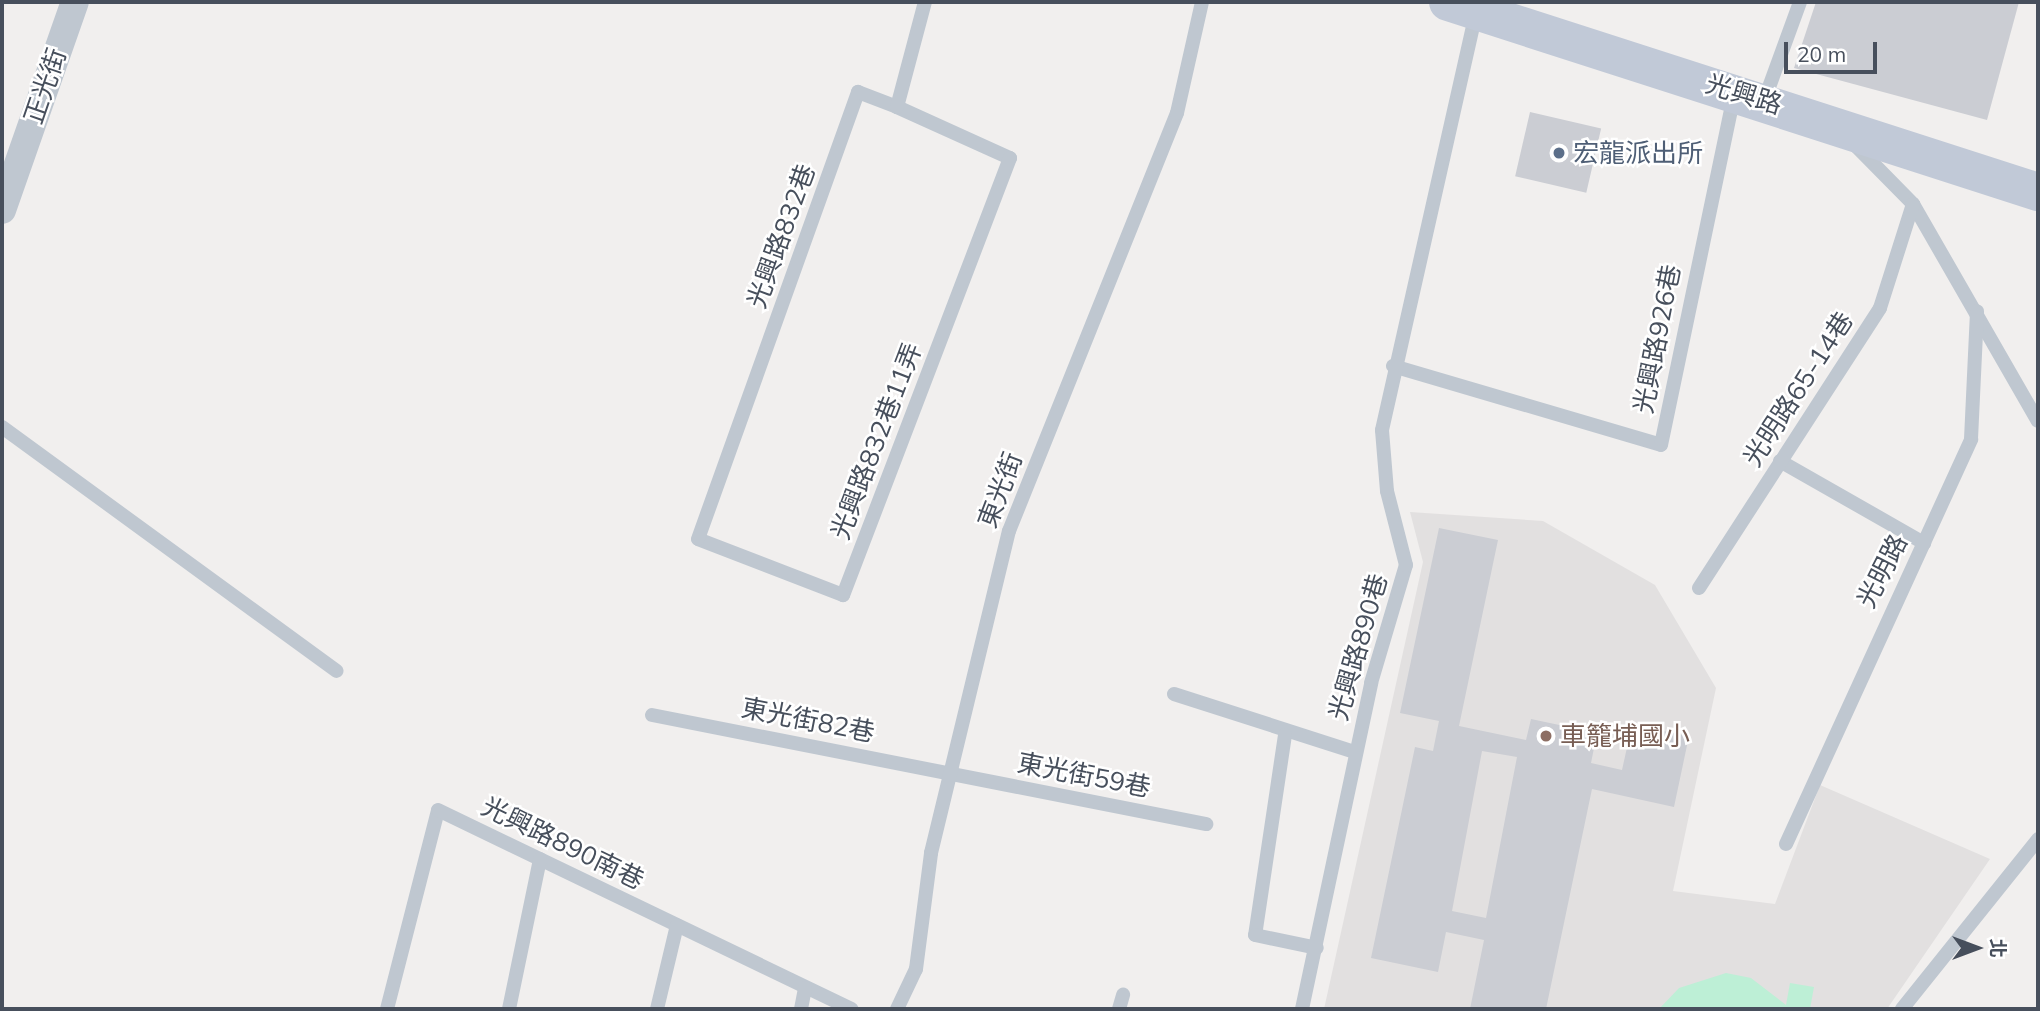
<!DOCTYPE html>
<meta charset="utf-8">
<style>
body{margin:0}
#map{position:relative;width:2040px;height:1011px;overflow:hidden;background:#f1efee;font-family:Mulish,"Noto Sans TC",sans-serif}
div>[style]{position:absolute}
.education>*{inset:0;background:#e2e0e0}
.green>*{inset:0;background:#bdefd6}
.building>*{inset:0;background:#cbcdd3;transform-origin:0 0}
.lane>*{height:14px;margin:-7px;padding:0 7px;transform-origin:7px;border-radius:7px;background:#bfc7d0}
.street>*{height:28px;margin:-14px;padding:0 14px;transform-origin:14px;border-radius:14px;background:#bfc7d0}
.secondary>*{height:38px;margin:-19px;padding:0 19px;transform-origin:19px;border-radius:19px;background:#c1c9d7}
.dots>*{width:19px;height:19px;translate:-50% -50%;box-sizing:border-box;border:4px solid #fff;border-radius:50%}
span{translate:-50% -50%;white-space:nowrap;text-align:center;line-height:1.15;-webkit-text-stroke:5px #fff;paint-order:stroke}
.street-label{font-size:26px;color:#474f5c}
.service-label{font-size:26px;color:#4e5e75}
.left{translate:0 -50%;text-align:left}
.education-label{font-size:26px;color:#785e54}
.frame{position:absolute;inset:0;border:4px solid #474f5c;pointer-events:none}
.north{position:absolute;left:1942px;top:913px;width:70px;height:70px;-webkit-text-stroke:5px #fff;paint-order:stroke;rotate:90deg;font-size:19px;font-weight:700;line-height:28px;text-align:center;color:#474f5c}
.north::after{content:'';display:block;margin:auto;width:24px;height:32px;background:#474f5c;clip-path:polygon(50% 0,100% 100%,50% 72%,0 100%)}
.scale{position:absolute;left:1784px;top:42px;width:93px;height:32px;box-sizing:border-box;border:4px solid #474f5c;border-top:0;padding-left:9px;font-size:21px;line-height:24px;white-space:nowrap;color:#474f5c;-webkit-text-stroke:5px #fff;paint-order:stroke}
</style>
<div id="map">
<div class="education">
<i style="clip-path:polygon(1410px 512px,1543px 521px,1655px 585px,1716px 688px,1673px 891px,1775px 904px,1820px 785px,1990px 859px,1887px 1009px,1324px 1009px,1423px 562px)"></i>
</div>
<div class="green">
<i style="clip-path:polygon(1726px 973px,1751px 978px,1786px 1005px,1790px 983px,1814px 987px,1810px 1009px,1659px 1009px,1679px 988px)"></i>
</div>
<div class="building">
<i style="clip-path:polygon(1816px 2px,2019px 2px,1987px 120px,1794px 68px)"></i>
<i style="left:1530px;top:112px;width:73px;height:66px;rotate:13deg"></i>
<i style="clip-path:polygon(evenodd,1439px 528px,1498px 540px,1459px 726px,1526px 740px,1531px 719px,1597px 733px,1591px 763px,1622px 770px,1632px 725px,1689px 736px,1674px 807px,1592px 789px,1546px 1009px,1470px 1009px,1484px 940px,1446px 932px,1438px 972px,1371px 958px,1415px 747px,1433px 751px,1439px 721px,1400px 713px,1439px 528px,1482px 751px,1517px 757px,1486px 918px,1452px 911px,1482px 751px)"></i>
</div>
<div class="lane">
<i style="left:1764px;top:101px;width:105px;rotate:-70deg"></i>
<i style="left:897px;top:107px;width:124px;rotate:24.3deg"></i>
<i style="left:1010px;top:158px;width:468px;rotate:110.9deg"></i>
<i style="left:843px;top:595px;width:155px;rotate:-158.9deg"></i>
<i style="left:698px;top:539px;width:475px;rotate:-70.3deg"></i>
<i style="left:858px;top:92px;width:42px;rotate:21deg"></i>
<i style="left:897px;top:107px;width:109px;rotate:-75.1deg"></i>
<i style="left:1855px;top:145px;width:83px;rotate:45.5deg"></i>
<i style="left:1913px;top:204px;width:250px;rotate:60.1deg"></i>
<i style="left:1393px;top:366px;width:279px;rotate:16.4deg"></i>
<i style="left:1661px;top:445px;width:357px;rotate:-78.2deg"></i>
<i style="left:2px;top:427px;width:414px;rotate:36.1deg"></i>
<i style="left:1780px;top:461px;width:166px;rotate:29.7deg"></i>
<i style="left:1699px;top:588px;width:333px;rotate:-57.1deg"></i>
<i style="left:1880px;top:308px;width:109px;rotate:-72.4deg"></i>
<i style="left:1174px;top:694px;width:190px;rotate:17.8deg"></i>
<i style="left:652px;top:715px;width:565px;rotate:11.13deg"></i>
<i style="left:1285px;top:735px;width:202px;rotate:98.5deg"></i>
<i style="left:1255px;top:935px;width:63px;rotate:11.8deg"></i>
<i style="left:1786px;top:844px;width:445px;rotate:-65.4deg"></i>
<i style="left:1971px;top:439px;width:128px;rotate:-87.3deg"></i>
<i style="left:387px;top:1009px;width:205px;rotate:-75.6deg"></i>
<i style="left:438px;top:810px;width:459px;rotate:25.7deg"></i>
<i style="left:509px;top:1009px;width:153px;rotate:-78.3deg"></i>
<i style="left:657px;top:1009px;width:86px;rotate:-76.6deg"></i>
<i style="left:801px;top:1009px;width:21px;rotate:-79deg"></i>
<i style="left:897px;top:1009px;width:44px;rotate:-64.6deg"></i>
<i style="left:916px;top:969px;width:117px;rotate:-82.6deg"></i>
<i style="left:931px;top:853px;width:331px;rotate:-76.4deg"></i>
<i style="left:1009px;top:531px;width:450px;rotate:-68.1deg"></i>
<i style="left:1177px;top:113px;width:114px;rotate:-77.3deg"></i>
<i style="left:1119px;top:1009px;width:15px;rotate:-74deg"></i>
<i style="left:1302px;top:1009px;width:333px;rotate:-78deg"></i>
<i style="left:1371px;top:683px;width:123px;rotate:-73.5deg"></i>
<i style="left:1406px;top:565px;width:76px;rotate:-104.4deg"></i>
<i style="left:1387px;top:491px;width:61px;rotate:-94.7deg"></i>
<i style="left:1382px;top:430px;width:428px;rotate:-77.3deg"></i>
<i style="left:1902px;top:1009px;width:218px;rotate:-51.3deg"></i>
</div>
<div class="street">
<i style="left:2px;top:210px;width:220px;rotate:-70.7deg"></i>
</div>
<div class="secondary">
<i style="left:1448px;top:2px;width:620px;rotate:17.85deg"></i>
</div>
<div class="dots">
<i style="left:1559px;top:153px;background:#5c6f8a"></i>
<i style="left:1546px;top:736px;background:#8d6e63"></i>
</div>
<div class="street-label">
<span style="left:45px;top:86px;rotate:-71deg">正光街</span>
<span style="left:1744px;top:94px;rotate:17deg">光興路</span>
<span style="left:781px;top:236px;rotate:-70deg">光興路832巷</span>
<span style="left:1657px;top:339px;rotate:-79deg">光興路926巷</span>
<span style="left:1798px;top:389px;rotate:-57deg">光明路65-14巷</span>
<span style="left:876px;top:441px;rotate:-69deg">光興路832巷11弄</span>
<span style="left:1000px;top:490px;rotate:-69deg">東光街</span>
<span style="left:1882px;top:571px;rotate:-63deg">光明路</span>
<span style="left:1358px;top:647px;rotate:-74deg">光興路890巷</span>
<span style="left:808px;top:720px;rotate:11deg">東光街82巷</span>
<span style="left:1084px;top:775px;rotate:11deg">東光街59巷</span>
<span style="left:563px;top:843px;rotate:26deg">光興路890南巷</span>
</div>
<div class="service-label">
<span class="left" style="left:1573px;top:153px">宏龍派出所</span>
</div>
<div class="education-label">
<span class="left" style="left:1560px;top:736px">車籠埔國小</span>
</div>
<div class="frame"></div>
<div class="north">北</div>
<div class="scale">20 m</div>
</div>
